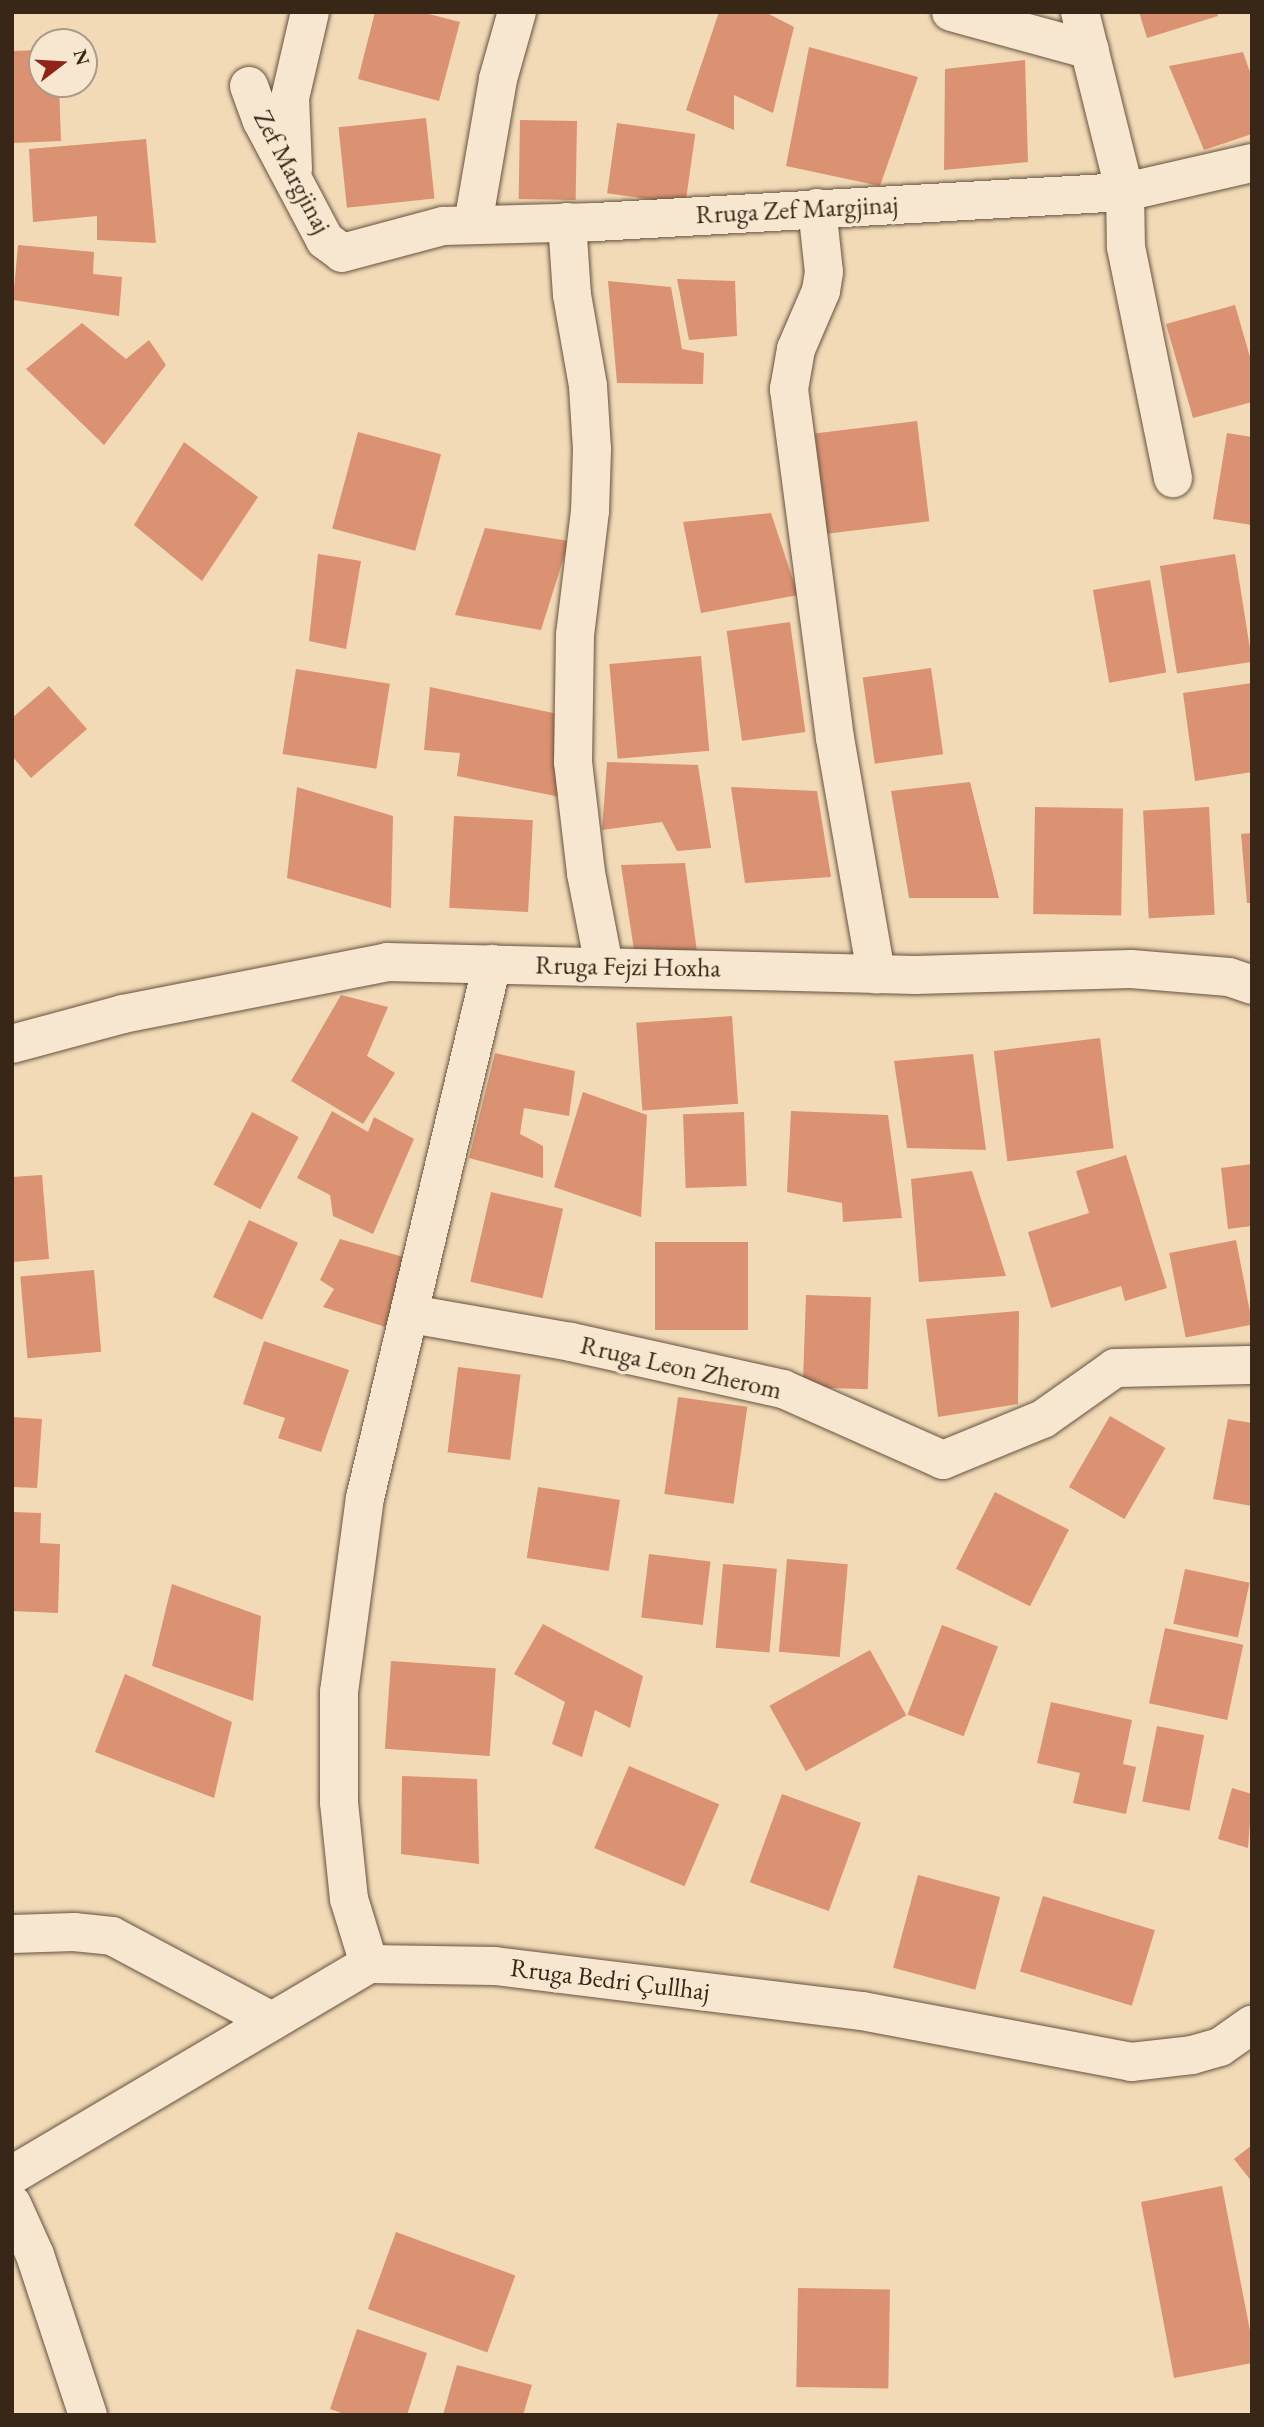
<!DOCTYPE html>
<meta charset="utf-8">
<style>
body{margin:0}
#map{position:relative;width:1264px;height:2427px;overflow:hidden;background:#f2dab7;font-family:"EB Garamond",serif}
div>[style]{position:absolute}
.building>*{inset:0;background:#da9272;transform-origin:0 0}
.roads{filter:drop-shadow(0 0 2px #66533f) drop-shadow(0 0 2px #66533f)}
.street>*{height:38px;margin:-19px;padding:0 19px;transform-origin:19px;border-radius:19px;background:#f7e7d0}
span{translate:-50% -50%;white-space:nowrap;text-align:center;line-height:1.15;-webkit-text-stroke:7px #f7e7d0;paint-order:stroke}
.street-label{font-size:26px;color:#382617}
.frame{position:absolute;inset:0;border:14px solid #382617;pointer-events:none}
.north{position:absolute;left:28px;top:28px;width:70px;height:70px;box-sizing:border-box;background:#f7e7d0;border:2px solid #ab9a86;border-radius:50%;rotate:73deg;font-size:19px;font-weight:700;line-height:28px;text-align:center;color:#382617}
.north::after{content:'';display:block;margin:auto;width:24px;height:32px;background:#8f2418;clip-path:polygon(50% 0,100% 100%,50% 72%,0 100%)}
</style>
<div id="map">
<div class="building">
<i style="clip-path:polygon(375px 12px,421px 12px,460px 22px,439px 101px,358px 79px)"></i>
<i style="clip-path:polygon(719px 12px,765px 12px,794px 27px,773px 113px,734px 95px,734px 130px,686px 110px)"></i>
<i style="clip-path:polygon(1139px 12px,1217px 12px,1218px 16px,1147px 38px)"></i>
<i style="clip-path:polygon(809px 47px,918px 77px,880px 186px,786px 166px)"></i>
<i style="clip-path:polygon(42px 50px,42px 84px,59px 84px,61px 141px,12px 143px,12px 51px)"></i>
<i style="clip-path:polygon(1243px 52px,1252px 78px,1252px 134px,1204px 150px,1169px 66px)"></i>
<i style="clip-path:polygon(1025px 60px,1028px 162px,944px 170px,945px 69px)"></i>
<i style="left:426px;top:118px;width:81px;height:88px;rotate:84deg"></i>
<i style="left:520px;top:120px;width:57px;height:79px;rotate:1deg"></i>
<i style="left:617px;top:123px;width:79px;height:71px;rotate:8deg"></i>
<i style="clip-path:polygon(146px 139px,156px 243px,97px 240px,97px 216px,33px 222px,29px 149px)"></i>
<i style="clip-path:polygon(18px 245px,94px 252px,93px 274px,122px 277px,119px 316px,13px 300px)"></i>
<i style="clip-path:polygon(677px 279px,735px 281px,737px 336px,689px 340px)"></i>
<i style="clip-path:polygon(608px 281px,671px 287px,682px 349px,704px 353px,703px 384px,617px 383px)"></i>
<i style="clip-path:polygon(1235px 305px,1252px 364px,1252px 402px,1193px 418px,1166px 324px)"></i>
<i style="clip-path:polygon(82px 323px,126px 359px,149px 340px,166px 365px,104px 445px,26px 369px)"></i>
<i style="left:917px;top:421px;width:101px;height:103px;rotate:83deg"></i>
<i style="left:358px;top:432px;width:86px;height:100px;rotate:15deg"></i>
<i style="clip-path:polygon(1227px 433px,1252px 437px,1252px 525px,1213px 519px)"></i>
<i style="clip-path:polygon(184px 442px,258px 497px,202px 581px,134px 525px)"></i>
<i style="clip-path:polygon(771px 513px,798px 595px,701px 613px,683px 522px)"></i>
<i style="clip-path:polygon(485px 528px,569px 541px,541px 630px,455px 615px)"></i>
<i style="clip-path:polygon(318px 554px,361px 561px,346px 649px,309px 641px)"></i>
<i style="left:1235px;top:554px;width:109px;height:76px;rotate:81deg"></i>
<i style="left:1150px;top:580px;width:94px;height:58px;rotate:80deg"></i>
<i style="left:790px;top:622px;width:111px;height:64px;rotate:82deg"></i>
<i style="left:701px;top:656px;width:95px;height:92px;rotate:85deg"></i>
<i style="left:931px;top:668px;width:87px;height:69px;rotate:82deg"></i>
<i style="left:296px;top:669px;width:95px;height:86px;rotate:9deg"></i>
<i style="clip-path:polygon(1252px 683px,1252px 772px,1195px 781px,1183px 693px)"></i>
<i style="clip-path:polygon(49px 686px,87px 729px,31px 778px,12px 756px,12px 718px)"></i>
<i style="clip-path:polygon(430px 687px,558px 714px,565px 798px,457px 776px,460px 753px,424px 750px)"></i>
<i style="clip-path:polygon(607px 762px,698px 765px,711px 848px,677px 851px,662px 822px,602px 830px)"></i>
<i style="clip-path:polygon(970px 782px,999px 898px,909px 898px,891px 791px)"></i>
<i style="clip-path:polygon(297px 787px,393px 816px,391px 908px,287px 878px)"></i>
<i style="clip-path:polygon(731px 787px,817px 791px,831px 877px,745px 883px)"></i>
<i style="left:1035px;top:807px;width:88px;height:107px;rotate:1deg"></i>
<i style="left:1209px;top:807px;width:108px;height:66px;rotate:87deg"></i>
<i style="left:454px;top:816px;width:79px;height:92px;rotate:3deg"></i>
<i style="clip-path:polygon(1252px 833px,1252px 903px,1247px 903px,1241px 834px)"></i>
<i style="clip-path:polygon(685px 863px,697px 952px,634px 950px,621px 865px)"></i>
<i style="clip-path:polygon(341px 995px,388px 1007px,367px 1056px,395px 1073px,363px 1124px,291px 1081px)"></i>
<i style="left:732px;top:1016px;width:88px;height:96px;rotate:86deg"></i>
<i style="left:1100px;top:1038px;width:111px;height:107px;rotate:83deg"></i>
<i style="clip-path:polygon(495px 1053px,575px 1071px,569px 1116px,524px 1108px,520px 1134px,543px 1146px,543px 1178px,469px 1158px)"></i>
<i style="clip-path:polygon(973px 1054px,986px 1150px,907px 1148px,894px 1061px)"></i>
<i style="clip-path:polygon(583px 1092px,647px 1115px,641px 1217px,554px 1187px)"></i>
<i style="clip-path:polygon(332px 1111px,368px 1132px,374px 1117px,414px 1139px,373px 1234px,333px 1216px,330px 1195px,297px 1178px)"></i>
<i style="clip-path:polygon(791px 1111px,888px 1115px,902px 1218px,843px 1222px,842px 1203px,787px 1192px)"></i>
<i style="left:252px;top:1112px;width:53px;height:82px;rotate:28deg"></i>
<i style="left:744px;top:1112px;width:74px;height:61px;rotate:88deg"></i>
<i style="clip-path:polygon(1126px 1155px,1167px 1288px,1125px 1301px,1121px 1286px,1051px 1308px,1028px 1232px,1089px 1213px,1076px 1171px)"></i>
<i style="clip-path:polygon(1252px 1164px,1252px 1226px,1228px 1229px,1221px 1168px)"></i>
<i style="clip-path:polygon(972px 1171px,1006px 1276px,919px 1282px,911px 1179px)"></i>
<i style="clip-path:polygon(42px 1175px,49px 1259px,12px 1262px,12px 1177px)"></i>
<i style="left:491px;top:1192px;width:74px;height:92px;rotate:13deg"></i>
<i style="left:249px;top:1220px;width:54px;height:85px;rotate:25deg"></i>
<i style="clip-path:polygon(340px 1239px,407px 1258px,401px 1332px,323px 1307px,334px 1289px,320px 1280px)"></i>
<i style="left:1236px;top:1240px;width:86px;height:68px;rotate:79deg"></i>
<i style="left:655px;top:1242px;width:93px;height:88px"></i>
<i style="left:94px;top:1270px;width:82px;height:74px;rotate:85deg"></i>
<i style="left:806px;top:1295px;width:65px;height:92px;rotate:2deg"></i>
<i style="clip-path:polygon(1019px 1311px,1018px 1404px,938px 1417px,926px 1319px)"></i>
<i style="clip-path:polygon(264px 1341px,349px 1370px,321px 1452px,278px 1438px,285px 1418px,243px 1404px)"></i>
<i style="left:458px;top:1367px;width:63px;height:86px;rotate:7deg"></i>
<i style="left:678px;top:1397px;width:70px;height:98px;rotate:8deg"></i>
<i style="left:1110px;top:1416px;width:64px;height:82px;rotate:30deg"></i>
<i style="clip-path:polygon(12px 1417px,42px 1419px,37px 1488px,12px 1487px)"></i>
<i style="clip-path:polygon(1228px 1419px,1252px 1423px,1252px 1506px,1213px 1499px)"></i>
<i style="left:538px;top:1487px;width:83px;height:72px;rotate:9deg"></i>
<i style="left:995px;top:1492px;width:83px;height:86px;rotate:27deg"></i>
<i style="clip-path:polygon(12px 1512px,41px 1513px,40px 1543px,60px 1544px,58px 1613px,12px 1611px)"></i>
<i style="left:649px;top:1554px;width:62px;height:64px;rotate:7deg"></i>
<i style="left:787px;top:1559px;width:61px;height:93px;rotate:5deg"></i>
<i style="left:723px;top:1564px;width:54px;height:84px;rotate:5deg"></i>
<i style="left:1185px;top:1569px;width:66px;height:56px;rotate:12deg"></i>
<i style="clip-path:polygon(172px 1584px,261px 1616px,253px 1701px,152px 1666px)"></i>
<i style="clip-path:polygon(543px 1624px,643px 1676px,630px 1728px,595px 1710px,582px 1757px,552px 1744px,565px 1702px,514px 1674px)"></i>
<i style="left:942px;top:1625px;width:60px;height:96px;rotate:21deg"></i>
<i style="left:1165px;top:1628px;width:80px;height:77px;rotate:12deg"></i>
<i style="left:870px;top:1650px;width:75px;height:115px;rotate:61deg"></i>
<i style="left:391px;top:1661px;width:105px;height:88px;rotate:4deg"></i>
<i style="clip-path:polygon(125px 1674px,232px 1722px,214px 1798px,95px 1752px)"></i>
<i style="clip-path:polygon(1051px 1702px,1132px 1720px,1123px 1764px,1136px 1767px,1126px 1814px,1073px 1803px,1080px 1773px,1037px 1763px)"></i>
<i style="left:1157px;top:1726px;width:48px;height:77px;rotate:11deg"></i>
<i style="left:629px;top:1766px;width:98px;height:89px;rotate:23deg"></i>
<i style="clip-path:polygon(402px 1776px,477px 1779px,479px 1864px,401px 1854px)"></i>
<i style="clip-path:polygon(1232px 1788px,1252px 1794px,1248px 1848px,1218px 1839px)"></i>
<i style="left:782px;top:1794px;width:84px;height:94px;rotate:20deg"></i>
<i style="left:918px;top:1875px;width:85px;height:96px;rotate:15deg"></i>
<i style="left:1043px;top:1896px;width:117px;height:79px;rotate:17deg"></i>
<i style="clip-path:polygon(1252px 2145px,1252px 2182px,1234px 2159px)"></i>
<i style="clip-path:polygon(1222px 2186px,1252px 2341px,1252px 2363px,1174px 2378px,1141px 2202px)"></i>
<i style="left:396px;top:2232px;width:127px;height:82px;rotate:20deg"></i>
<i style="left:798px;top:2288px;width:92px;height:99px;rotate:1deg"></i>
<i style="clip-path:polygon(357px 2329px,427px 2353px,407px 2415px,347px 2415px,330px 2409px)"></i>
<i style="clip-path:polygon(457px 2365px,532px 2385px,523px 2415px,443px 2415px)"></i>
</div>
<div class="roads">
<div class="street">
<i style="left:951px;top:12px;width:144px;rotate:15.3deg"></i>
<i style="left:1080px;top:12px;width:186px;rotate:76deg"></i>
<i style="left:1125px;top:192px;width:55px;rotate:89deg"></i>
<i style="left:1126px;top:247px;width:236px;rotate:78.5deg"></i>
<i style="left:249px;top:86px;width:37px;rotate:70deg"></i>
<i style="left:262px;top:121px;width:135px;rotate:62.1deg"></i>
<i style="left:325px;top:240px;width:21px;rotate:37deg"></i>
<i style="left:342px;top:253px;width:105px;rotate:-15deg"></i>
<i style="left:443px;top:226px;width:153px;rotate:-1.5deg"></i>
<i style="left:596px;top:222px;width:530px;rotate:-3.25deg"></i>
<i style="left:1125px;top:192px;width:130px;rotate:-12.9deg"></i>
<i style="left:293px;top:169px;width:71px;rotate:-92.4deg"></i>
<i style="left:290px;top:98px;width:88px;rotate:-76.9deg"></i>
<i style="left:817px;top:208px;width:64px;rotate:83.8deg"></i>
<i style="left:824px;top:272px;width:19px;rotate:99deg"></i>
<i style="left:821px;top:291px;width:63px;rotate:113.3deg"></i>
<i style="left:796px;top:349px;width:41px;rotate:99.9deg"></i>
<i style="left:789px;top:389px;width:352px;rotate:82.5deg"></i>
<i style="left:835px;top:738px;width:240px;rotate:80.1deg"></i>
<i style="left:567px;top:222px;width:73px;rotate:86.1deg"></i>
<i style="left:572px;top:295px;width:92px;rotate:80deg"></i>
<i style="left:588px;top:386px;width:63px;rotate:86.4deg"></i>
<i style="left:592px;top:449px;width:62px;rotate:91.8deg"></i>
<i style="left:590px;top:511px;width:125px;rotate:96.9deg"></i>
<i style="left:575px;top:635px;width:127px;rotate:90.9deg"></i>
<i style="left:573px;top:762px;width:112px;rotate:83.3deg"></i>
<i style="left:586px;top:873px;width:95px;rotate:79deg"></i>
<i style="left:473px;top:224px;width:147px;rotate:-80.2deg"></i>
<i style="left:498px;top:79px;width:70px;rotate:-74.2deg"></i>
<i style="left:12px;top:1044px;width:115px;rotate:-15.1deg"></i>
<i style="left:123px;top:1014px;width:269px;rotate:-11.1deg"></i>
<i style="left:387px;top:962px;width:528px;rotate:1.41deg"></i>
<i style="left:915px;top:975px;width:216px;rotate:-1.6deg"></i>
<i style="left:1131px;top:969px;width:98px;rotate:4.7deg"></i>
<i style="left:1229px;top:977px;width:24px;rotate:19deg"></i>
<i style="left:411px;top:1314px;width:162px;rotate:9.9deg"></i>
<i style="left:571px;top:1342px;width:217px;rotate:12.5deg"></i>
<i style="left:783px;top:1389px;width:175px;rotate:23.9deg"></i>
<i style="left:943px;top:1460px;width:108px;rotate:-22.3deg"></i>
<i style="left:1043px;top:1419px;width:88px;rotate:-35.3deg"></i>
<i style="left:1115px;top:1368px;width:137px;rotate:-1.3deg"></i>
<i style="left:12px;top:1934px;width:62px;rotate:-1.8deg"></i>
<i style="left:74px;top:1932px;width:38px;rotate:6deg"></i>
<i style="left:112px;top:1936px;width:181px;rotate:28deg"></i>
<i style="left:369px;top:1964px;width:68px;rotate:-107.1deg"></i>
<i style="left:349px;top:1899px;width:98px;rotate:-95.9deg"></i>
<i style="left:339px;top:1802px;width:110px;rotate:-90deg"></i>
<i style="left:339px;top:1692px;width:196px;rotate:-82.4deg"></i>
<i style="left:365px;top:1498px;width:549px;rotate:-76.62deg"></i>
<i style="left:12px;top:2175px;width:415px;rotate:-30.6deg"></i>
<i style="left:369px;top:1964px;width:126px;rotate:0.9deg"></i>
<i style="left:495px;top:1966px;width:370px;rotate:7deg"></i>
<i style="left:862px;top:2011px;width:274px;rotate:10.7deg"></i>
<i style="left:1131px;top:2062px;width:61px;rotate:-6.5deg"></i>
<i style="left:1192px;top:2055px;width:29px;rotate:-16deg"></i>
<i style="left:1220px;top:2047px;width:39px;rotate:-35deg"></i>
<i style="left:12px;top:2204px;width:56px;rotate:65.7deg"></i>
<i style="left:35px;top:2255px;width:169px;rotate:71.7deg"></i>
</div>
</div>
<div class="street-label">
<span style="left:292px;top:172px;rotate:62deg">Zef Margjinaj</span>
<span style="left:797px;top:210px;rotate:-3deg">Rruga Zef Margjinaj</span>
<span style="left:628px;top:967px;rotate:1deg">Rruga Fejzi Hoxha</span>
<span style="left:681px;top:1368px;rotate:13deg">Rruga Leon Zherom</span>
<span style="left:610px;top:1980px;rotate:7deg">Rruga Bedri Çullhaj</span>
</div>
<div class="frame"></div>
<div class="north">N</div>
</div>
